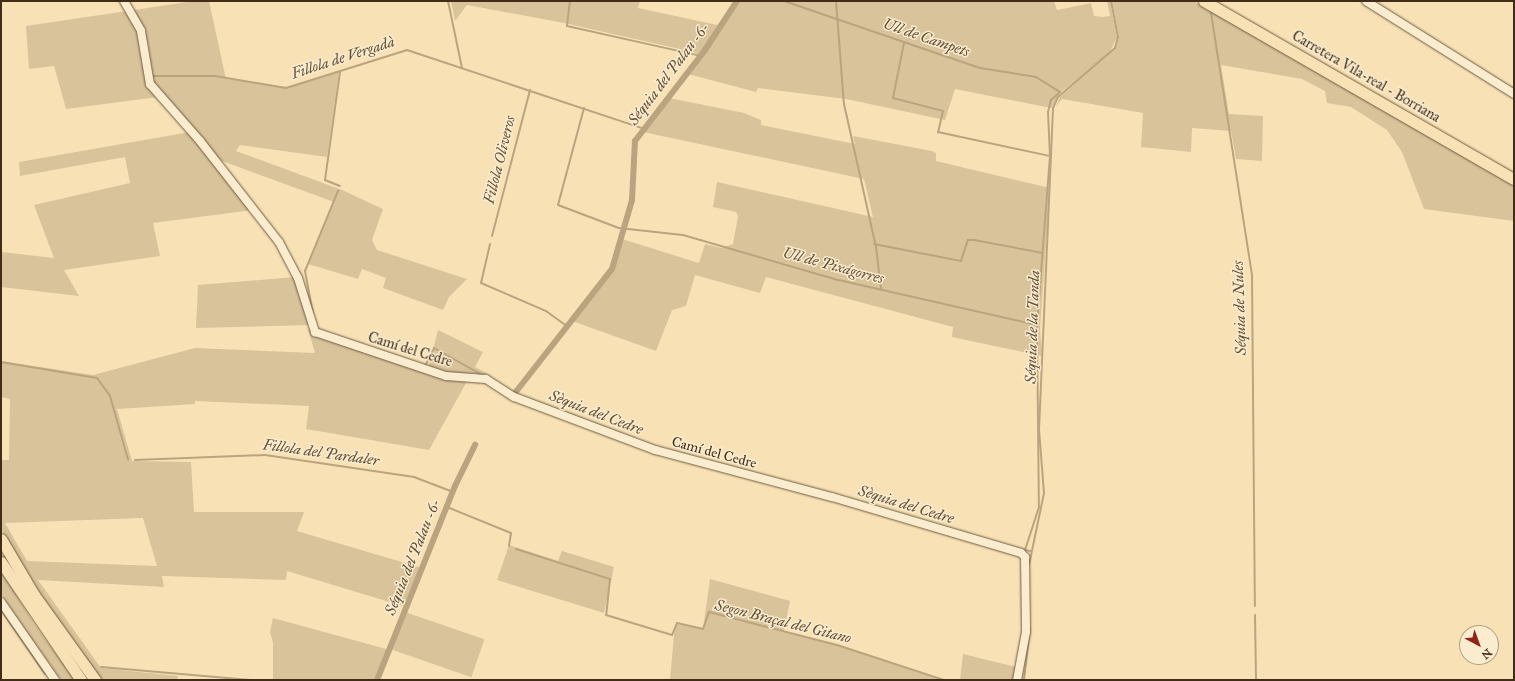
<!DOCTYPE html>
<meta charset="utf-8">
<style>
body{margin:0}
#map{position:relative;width:1515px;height:681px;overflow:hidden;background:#f8e2b5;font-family:"IM FELL Great Primer",serif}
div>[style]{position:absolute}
.green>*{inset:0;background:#d9c39a;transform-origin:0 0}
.stream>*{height:2px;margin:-1px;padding:0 1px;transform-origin:1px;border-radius:1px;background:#baa480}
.canal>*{height:6px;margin:-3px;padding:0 3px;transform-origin:3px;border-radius:3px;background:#baa480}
.roads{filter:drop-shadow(0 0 1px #6f5a40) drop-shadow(0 0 1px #6f5a40)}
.minor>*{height:8px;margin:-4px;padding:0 4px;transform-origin:4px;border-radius:4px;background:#faeccf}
.major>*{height:11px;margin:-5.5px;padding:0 5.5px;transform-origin:5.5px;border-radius:5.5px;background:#f8e2b5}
span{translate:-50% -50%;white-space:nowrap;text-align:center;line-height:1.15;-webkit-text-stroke:3px #faeccf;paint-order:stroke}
.street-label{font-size:14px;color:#412c19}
.water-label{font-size:15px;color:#655038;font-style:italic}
.frame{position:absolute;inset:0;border:2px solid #412c19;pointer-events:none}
.north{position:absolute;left:1459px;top:625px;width:40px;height:40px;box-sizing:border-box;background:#faeccf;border:1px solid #b09f86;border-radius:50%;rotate:139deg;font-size:11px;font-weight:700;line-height:16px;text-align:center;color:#412c19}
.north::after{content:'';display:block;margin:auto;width:14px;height:18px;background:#8f2418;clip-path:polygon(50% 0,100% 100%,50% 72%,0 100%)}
</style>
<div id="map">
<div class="green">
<i style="clip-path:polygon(194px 1px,209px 1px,226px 79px,288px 87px,339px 71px,327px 157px,240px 145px,236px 151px,342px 190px,383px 209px,372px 240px,377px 250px,467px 279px,449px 297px,443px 310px,383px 288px,386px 278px,362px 269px,358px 279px,308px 264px,334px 202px,214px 158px,158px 97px,66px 109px,54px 66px,29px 69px,26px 26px)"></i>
<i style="clip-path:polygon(451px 1px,640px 1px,638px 8px,722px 26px,739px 1px,1054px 1px,1057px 10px,1091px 3px,1094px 16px,1103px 17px,1110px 16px,1107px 1px,1110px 1px,1117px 37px,1109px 54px,1060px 93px,1051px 108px,955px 89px,945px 120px,846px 99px,758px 88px,756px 92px,688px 74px,702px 56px,693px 52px,564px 23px,467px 5px,455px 21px)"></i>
<i style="clip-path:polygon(1112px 1px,1194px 1px,1514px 184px,1514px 221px,1424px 209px,1402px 152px,1387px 130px,1351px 107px,1327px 103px,1325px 91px,1302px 79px,1221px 65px,1229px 114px,1263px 116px,1262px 161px,1236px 159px,1231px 131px,1192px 128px,1191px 152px,1141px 147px,1143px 113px,1062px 99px,1056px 106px,1060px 97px,1116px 47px,1119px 37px)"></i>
<i style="clip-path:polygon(669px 98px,744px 113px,761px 120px,761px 125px,855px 144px,853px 136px,932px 151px,936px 153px,936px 161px,1050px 188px,1040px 329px,1042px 356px,952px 337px,953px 327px,766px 277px,760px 293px,695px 275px,686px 306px,672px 310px,656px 351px,572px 321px,613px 269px,622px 239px,699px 263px,705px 244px,721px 248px,733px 244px,738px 216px,736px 212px,713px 207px,717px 182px,873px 217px,864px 179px,643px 132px)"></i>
<i style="clip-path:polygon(190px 132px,253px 210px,153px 223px,160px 256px,64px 270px,79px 296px,1px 287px,1px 252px,54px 258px,34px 205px,130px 183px,125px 157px,20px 176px,19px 162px)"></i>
<i style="clip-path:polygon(295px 277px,313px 325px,196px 328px,198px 285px)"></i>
<i style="clip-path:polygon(evenodd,308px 329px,428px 369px,438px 330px,483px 352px,475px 367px,488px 374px,470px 376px,429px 450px,306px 429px,309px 406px,195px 401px,195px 404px,117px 409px,132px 461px,191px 462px,194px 512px,304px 512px,297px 531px,422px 568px,406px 607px,287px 571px,286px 580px,162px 576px,164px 587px,38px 580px,101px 668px,178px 676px,177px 680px,101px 680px,49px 608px,1px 529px,1px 460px,9px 460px,10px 399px,1px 397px,1px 361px,93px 375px,195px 348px,315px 353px,308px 329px,143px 518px,157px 566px,27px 561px,5px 523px,143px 518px)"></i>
<i style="clip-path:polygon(509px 545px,558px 561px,562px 551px,614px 567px,604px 613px,497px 580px)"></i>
<i style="clip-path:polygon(1px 570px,34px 624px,75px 680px,61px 680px,12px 611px,1px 593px)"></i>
<i style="clip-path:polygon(710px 579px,790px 601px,784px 631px,840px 645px,946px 680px,670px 679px,675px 624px,703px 629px)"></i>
<i style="left:405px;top:612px;width:84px;height:40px;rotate:19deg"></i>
<i style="clip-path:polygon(273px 618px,390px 650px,379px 680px,273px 680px,273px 643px,270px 632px)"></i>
<i style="clip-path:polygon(963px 654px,1024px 669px,1022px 680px,960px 680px)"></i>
</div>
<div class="stream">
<i style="left:448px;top:1px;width:68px;rotate:78.2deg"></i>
<i style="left:570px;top:1px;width:25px;rotate:97deg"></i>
<i style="left:567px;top:26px;width:137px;rotate:12.6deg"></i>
<i style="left:784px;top:1px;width:207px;rotate:18.9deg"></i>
<i style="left:980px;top:68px;width:57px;rotate:9.1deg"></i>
<i style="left:1036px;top:77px;width:28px;rotate:32deg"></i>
<i style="left:1060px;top:92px;width:12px;rotate:138deg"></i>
<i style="left:1051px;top:100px;width:12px;rotate:104deg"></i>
<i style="left:1048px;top:112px;width:44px;rotate:87.4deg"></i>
<i style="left:1050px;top:156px;width:170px;rotate:94.4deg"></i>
<i style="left:1037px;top:326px;width:181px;rotate:89.4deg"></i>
<i style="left:1039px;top:507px;width:45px;rotate:108deg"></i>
<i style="left:836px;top:1px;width:103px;rotate:85.6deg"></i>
<i style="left:844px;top:104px;width:147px;rotate:77.4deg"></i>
<i style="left:876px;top:247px;width:42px;rotate:83.2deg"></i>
<i style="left:135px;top:13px;width:28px;rotate:67deg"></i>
<i style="left:1211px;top:13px;width:266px;rotate:81.1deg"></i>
<i style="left:1252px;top:276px;width:330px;rotate:89.5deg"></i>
<i style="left:904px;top:43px;width:56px;rotate:101.3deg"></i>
<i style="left:893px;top:98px;width:52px;rotate:14.6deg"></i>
<i style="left:943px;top:111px;width:22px;rotate:103deg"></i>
<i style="left:938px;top:132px;width:115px;rotate:12.1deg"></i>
<i style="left:340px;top:72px;width:109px;rotate:97.9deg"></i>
<i style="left:325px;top:180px;width:16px;rotate:22deg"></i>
<i style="left:152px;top:76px;width:63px"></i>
<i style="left:215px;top:76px;width:72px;rotate:9.6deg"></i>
<i style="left:286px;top:88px;width:127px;rotate:-17.4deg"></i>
<i style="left:407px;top:50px;width:250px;rotate:18.4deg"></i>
<i style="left:584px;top:108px;width:100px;rotate:105deg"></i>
<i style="left:558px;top:205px;width:65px;rotate:20.7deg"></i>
<i style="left:619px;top:228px;width:64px;rotate:6.2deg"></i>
<i style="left:683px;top:235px;width:157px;rotate:16.2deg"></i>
<i style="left:834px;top:279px;width:207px;rotate:12.8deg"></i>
<i style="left:492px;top:236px;width:151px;rotate:-75.4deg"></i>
<i style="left:490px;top:244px;width:40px;rotate:103deg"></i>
<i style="left:481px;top:283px;width:71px;rotate:23.3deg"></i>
<i style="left:546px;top:311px;width:26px;rotate:36deg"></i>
<i style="left:874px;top:244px;width:89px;rotate:11.1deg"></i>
<i style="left:961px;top:261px;width:22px;rotate:-72deg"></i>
<i style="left:968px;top:240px;width:6px"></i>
<i style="left:974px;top:240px;width:70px;rotate:10.7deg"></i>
<i style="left:313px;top:314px;width:44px;rotate:-100.5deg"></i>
<i style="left:305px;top:271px;width:87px;rotate:-67.6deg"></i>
<i style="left:1px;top:362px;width:97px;rotate:9.5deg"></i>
<i style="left:97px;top:378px;width:22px;rotate:54deg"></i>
<i style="left:110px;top:396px;width:66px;rotate:74.1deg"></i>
<i style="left:425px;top:366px;width:20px;rotate:-63deg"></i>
<i style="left:434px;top:348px;width:94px;rotate:29.3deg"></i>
<i style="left:529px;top:399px;width:99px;rotate:20.6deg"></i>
<i style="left:135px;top:460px;width:130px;rotate:-2.2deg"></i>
<i style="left:265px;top:455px;width:151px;rotate:8.4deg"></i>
<i style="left:414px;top:477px;width:42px;rotate:21deg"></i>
<i style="left:447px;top:507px;width:69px;rotate:22.1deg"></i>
<i style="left:511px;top:533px;width:13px;rotate:99deg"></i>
<i style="left:516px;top:549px;width:99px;rotate:17.7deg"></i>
<i style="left:610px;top:579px;width:36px;rotate:96deg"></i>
<i style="left:606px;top:615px;width:69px;rotate:16.9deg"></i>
<i style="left:672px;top:635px;width:13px;rotate:-67deg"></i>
<i style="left:677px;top:623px;width:27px;rotate:13deg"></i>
<i style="left:703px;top:629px;width:18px;rotate:-71deg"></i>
<i style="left:709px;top:612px;width:132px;rotate:14.5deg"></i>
<i style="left:837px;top:645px;width:113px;rotate:18.1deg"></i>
<i style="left:1020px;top:549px;width:11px;rotate:10deg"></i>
<i style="left:1029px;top:565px;width:74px;rotate:-78.2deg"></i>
<i style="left:1044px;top:493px;width:63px;rotate:-94.5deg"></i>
<i style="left:1039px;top:430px;width:322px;rotate:-87.5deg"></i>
<i style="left:1053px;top:108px;width:12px;rotate:-66deg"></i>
<i style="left:1058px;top:97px;width:75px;rotate:-40.7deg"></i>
<i style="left:1115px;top:48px;width:11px;rotate:-75deg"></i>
<i style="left:1118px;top:37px;width:37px;rotate:-101deg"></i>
<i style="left:1px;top:610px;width:78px;rotate:55.5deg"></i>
<i style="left:1255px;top:615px;width:65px;rotate:89.1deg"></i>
<i style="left:101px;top:667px;width:150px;rotate:5deg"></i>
<i style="left:1024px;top:680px;width:52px;rotate:-83.4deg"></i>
</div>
<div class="canal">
<i style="left:515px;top:393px;width:157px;rotate:-52deg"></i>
<i style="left:612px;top:269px;width:72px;rotate:-73.8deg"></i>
<i style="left:632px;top:200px;width:59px;rotate:-87.1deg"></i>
<i style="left:635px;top:141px;width:115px;rotate:-52.4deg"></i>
<i style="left:705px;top:50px;width:59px;rotate:-56.9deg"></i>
<i style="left:377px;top:680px;width:209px;rotate:-68.1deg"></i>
<i style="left:455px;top:486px;width:46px;rotate:-64deg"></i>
</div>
<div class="roads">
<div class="minor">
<i style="left:124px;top:1px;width:34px;rotate:60deg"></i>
<i style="left:141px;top:31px;width:54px;rotate:80.4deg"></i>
<i style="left:150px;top:84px;width:76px;rotate:48.7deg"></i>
<i style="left:200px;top:141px;width:128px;rotate:52deg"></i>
<i style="left:279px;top:242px;width:41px;rotate:62.2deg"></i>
<i style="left:298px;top:278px;width:57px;rotate:72.5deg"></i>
<i style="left:315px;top:332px;width:138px;rotate:18.6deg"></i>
<i style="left:446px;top:376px;width:40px;rotate:4.3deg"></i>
<i style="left:486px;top:379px;width:33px;rotate:33deg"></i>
<i style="left:514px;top:397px;width:151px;rotate:20.6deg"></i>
<i style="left:655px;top:450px;width:183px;rotate:14.9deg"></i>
<i style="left:832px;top:497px;width:197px;rotate:16.5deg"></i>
<i style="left:1021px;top:553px;width:6px;rotate:45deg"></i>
<i style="left:1025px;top:557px;width:75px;rotate:89.2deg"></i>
<i style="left:1026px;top:632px;width:49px;rotate:100.6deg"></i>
<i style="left:1366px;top:1px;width:175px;rotate:32.1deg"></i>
<i style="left:1px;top:602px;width:95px;rotate:55.3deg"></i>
</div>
<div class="major">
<i style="left:1204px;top:1px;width:357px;rotate:29.9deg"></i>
<i style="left:1px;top:539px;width:65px;rotate:59.5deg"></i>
<i style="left:34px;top:595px;width:105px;rotate:54.3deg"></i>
<i style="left:1px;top:562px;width:143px;rotate:55.9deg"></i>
</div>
</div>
<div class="street-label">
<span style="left:1366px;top:77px;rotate:30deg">Carretera Vila-real - Borriana</span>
<span style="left:410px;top:350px;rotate:17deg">Camí del Cedre</span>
<span style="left:714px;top:453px;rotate:15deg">Camí del Cedre</span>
</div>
<div class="water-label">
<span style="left:926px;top:38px;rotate:19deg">Ull de Campets</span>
<span style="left:343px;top:58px;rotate:-18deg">Fillola de Vergadà</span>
<span style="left:669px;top:74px;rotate:-53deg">Séquia del Palau -6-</span>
<span style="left:500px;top:160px;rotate:-76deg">Fillola Oliveros</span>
<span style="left:833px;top:266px;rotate:15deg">Ull de Pixágorres</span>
<span style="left:1240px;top:308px;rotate:-92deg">Séquia de Nules</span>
<span style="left:1033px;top:327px;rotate:-88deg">Séquia de la Tanda</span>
<span style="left:596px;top:413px;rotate:21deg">Sèquia del Cedre</span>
<span style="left:321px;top:453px;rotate:8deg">Fillola del Pardaler</span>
<span style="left:906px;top:505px;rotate:17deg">Sèquia del Cedre</span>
<span style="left:413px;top:557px;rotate:-68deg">Séquia del Palau -6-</span>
<span style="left:783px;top:622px;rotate:14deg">Segon Braçal del Gitano</span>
</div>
<div class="frame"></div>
<div class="north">N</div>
</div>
